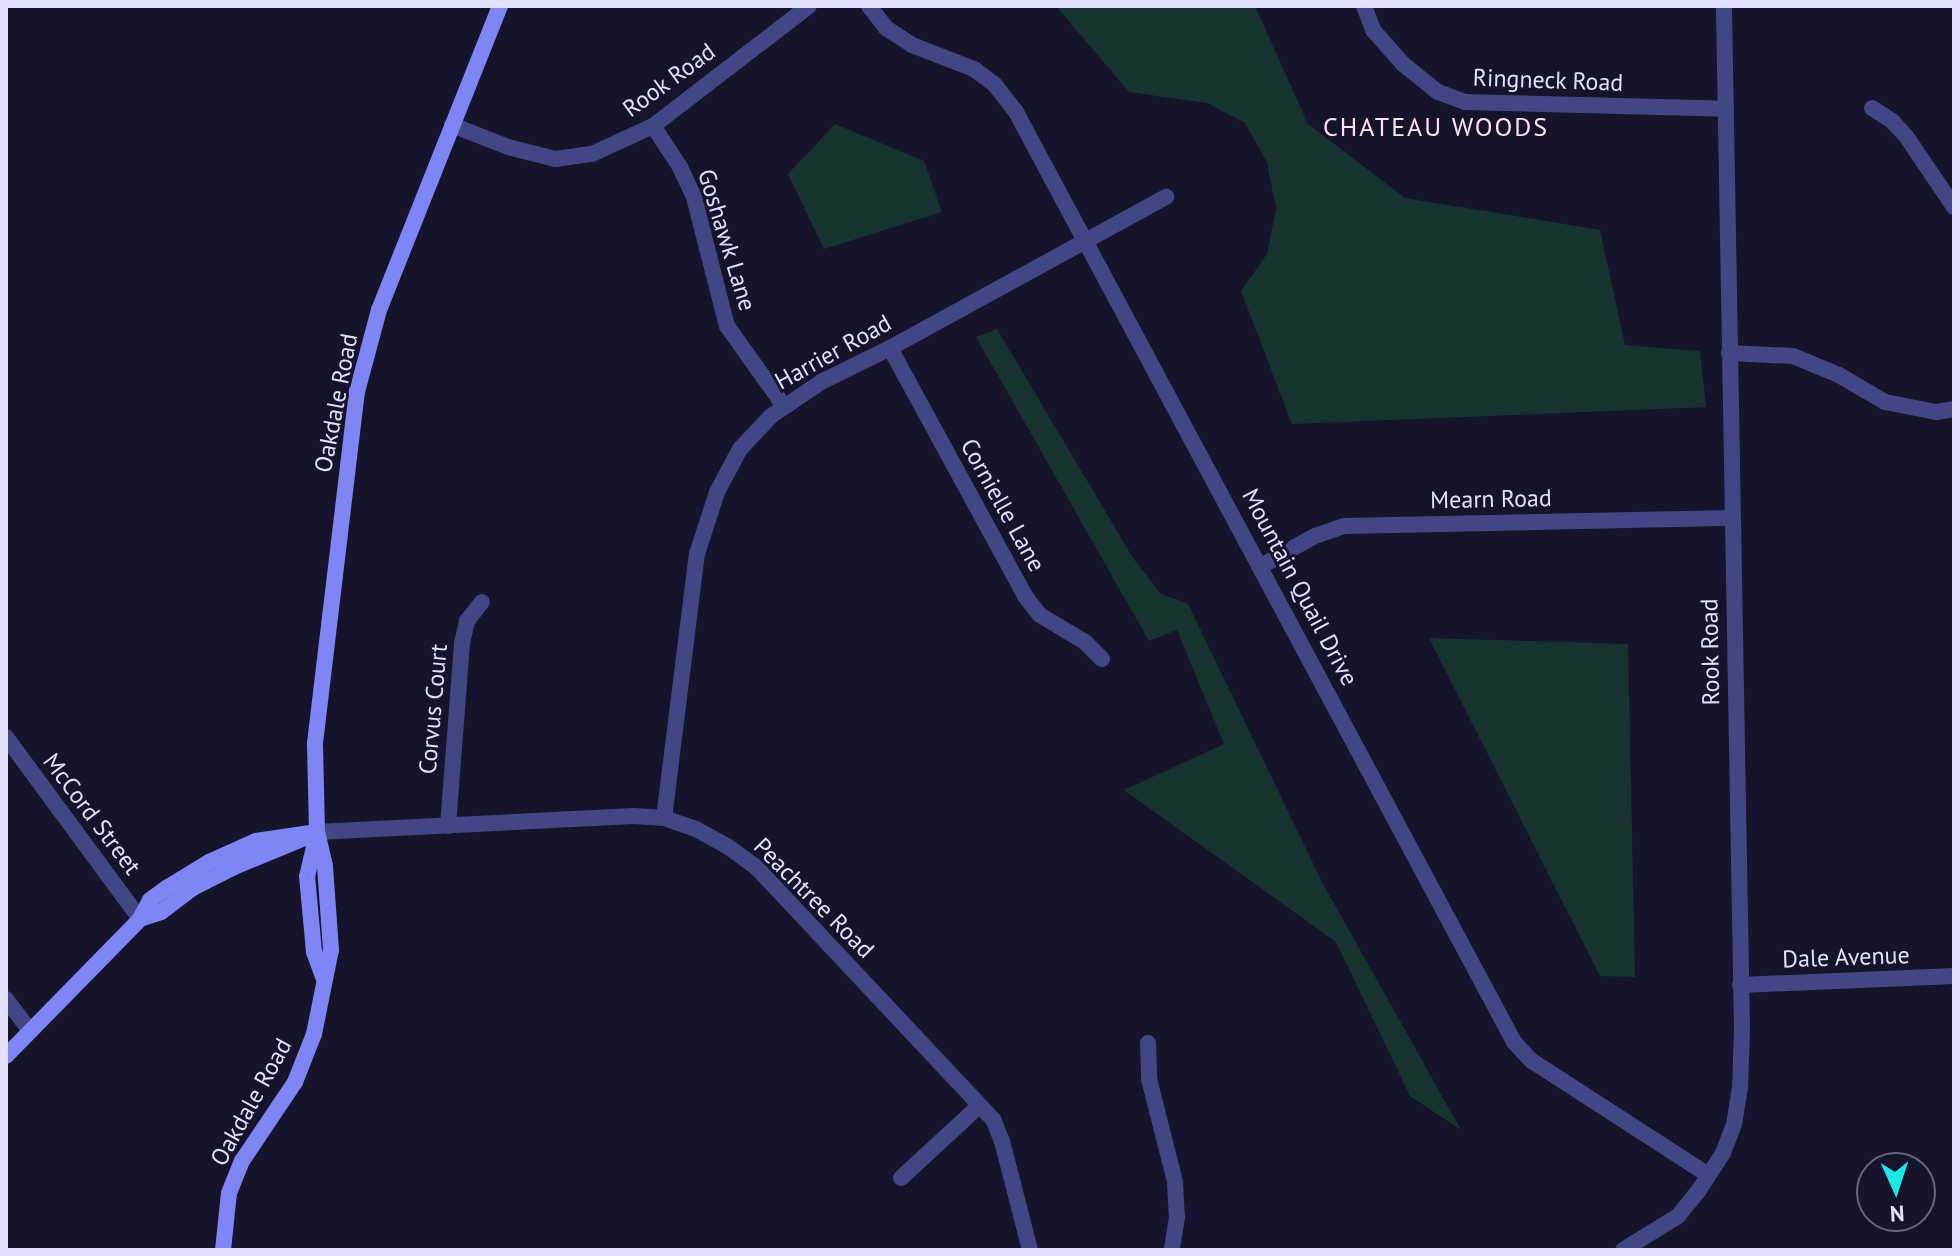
<!DOCTYPE html>
<style>
body{margin:0}
#map{position:relative;width:1960px;height:1256px;overflow:hidden;background:#16142a;font-family:"PT Sans",sans-serif}
div>[style]{position:absolute}
.green>*{inset:0;background:#173330}
.street>*{height:16px;margin:-8px;padding:0 8px;transform-origin:8px;border-radius:8px;background:#434685}
.secondary>*{height:16px;margin:-8px;padding:0 8px;transform-origin:8px;border-radius:8px;background:#7f85f4}
span{translate:-50% -50%;white-space:nowrap;text-align:center;line-height:1.15;-webkit-text-stroke:6px #16142a;paint-order:stroke}
.street-label{font-size:24px;color:#e0dffc}
.neighbourhood-label{font-size:26px;color:#fce1f5;letter-spacing:2px}
.frame{position:absolute;inset:0;border:8px solid #e0dffc;pointer-events:none}
.north{position:absolute;left:1856px;top:1152px;width:80px;height:80px;box-sizing:border-box;background:#16142a;border:2px solid #67657e;border-radius:50%;rotate:177deg;font-size:22px;font-weight:700;line-height:32px;text-align:center;color:#e0dffc}
.north::after{content:'';display:block;margin:auto;width:28px;height:36px;background:#1de6eb;clip-path:polygon(50% 0,100% 100%,50% 72%,0 100%)}
</style>
<div id="map">
<div class="green">
<i style="clip-path:polygon(1056px 6px,1255px 6px,1308px 124px,1405px 198px,1600px 230px,1625px 345px,1700px 351px,1706px 407px,1292px 424px,1241px 291px,1267px 254px,1276px 209px,1267px 162px,1245px 123px,1207px 103px,1129px 92px)"></i>
<i style="clip-path:polygon(835px 124px,924px 161px,942px 212px,824px 249px,788px 174px)"></i>
<i style="clip-path:polygon(997px 329px,1133px 558px,1161px 594px,1188px 604px,1322px 882px,1461px 1130px,1410px 1096px,1336px 942px,1124px 790px,1224px 744px,1177px 630px,1149px 641px,976px 337px)"></i>
<i style="clip-path:polygon(1429px 638px,1628px 644px,1635px 977px,1600px 976px)"></i>
</div>
<div class="street">
<i style="left:869px;top:6px;width:28px;rotate:52deg"></i>
<i style="left:886px;top:28px;width:31px;rotate:33deg"></i>
<i style="left:912px;top:45px;width:66px;rotate:21.2deg"></i>
<i style="left:974px;top:69px;width:26px;rotate:37deg"></i>
<i style="left:995px;top:85px;width:34px;rotate:52deg"></i>
<i style="left:1016px;top:112px;width:1055px;rotate:61.83deg"></i>
<i style="left:1514px;top:1042px;width:26px;rotate:47deg"></i>
<i style="left:1532px;top:1061px;width:210px;rotate:32.9deg"></i>
<i style="left:1364px;top:6px;width:26px;rotate:69deg"></i>
<i style="left:1373px;top:30px;width:45px;rotate:48.6deg"></i>
<i style="left:1403px;top:64px;width:45px;rotate:38.7deg"></i>
<i style="left:1438px;top:92px;width:29px;rotate:20deg"></i>
<i style="left:1465px;top:102px;width:261px;rotate:1.5deg"></i>
<i style="left:1872px;top:108px;width:24px;rotate:33deg"></i>
<i style="left:1892px;top:121px;width:21px;rotate:47deg"></i>
<i style="left:1906px;top:136px;width:86px;rotate:55.9deg"></i>
<i style="left:452px;top:125px;width:60px;rotate:21.4deg"></i>
<i style="left:508px;top:147px;width:49px;rotate:14.3deg"></i>
<i style="left:555px;top:159px;width:37px;rotate:-8deg"></i>
<i style="left:592px;top:154px;width:67px;rotate:-24.7deg"></i>
<i style="left:653px;top:126px;width:197px;rotate:-37.6deg"></i>
<i style="left:653px;top:126px;width:49px;rotate:56.6deg"></i>
<i style="left:680px;top:167px;width:33px;rotate:65deg"></i>
<i style="left:694px;top:197px;width:133px;rotate:75.7deg"></i>
<i style="left:727px;top:326px;width:98px;rotate:54.5deg"></i>
<i style="left:890px;top:348px;width:282px;rotate:61.4deg"></i>
<i style="left:1025px;top:596px;width:24px;rotate:52deg"></i>
<i style="left:1040px;top:615px;width:52px;rotate:31deg"></i>
<i style="left:1085px;top:642px;width:24px;rotate:45deg"></i>
<i style="left:1729px;top:353px;width:64px;rotate:2.7deg"></i>
<i style="left:1793px;top:356px;width:50px;rotate:22.4deg"></i>
<i style="left:1839px;top:375px;width:53px;rotate:30.4deg"></i>
<i style="left:1885px;top:402px;width:52px;rotate:11.1deg"></i>
<i style="left:1936px;top:412px;width:18px;rotate:-9deg"></i>
<i style="left:1261px;top:566px;width:62px;rotate:-29.1deg"></i>
<i style="left:1315px;top:536px;width:31px;rotate:-19deg"></i>
<i style="left:1344px;top:526px;width:388px;rotate:-1.2deg"></i>
<i style="left:6px;top:737px;width:226px;rotate:53.6deg"></i>
<i style="left:664px;top:818px;width:266px;rotate:-82.9deg"></i>
<i style="left:697px;top:554px;width:65px;rotate:-72.1deg"></i>
<i style="left:717px;top:492px;width:49px;rotate:-61.9deg"></i>
<i style="left:740px;top:449px;width:45px;rotate:-46.8deg"></i>
<i style="left:771px;top:416px;width:60px;rotate:-34.2deg"></i>
<i style="left:821px;top:382px;width:77px;rotate:-26.2deg"></i>
<i style="left:890px;top:348px;width:315px;rotate:-28.7deg"></i>
<i style="left:448px;top:826px;width:184px;rotate:-85.6deg"></i>
<i style="left:462px;top:643px;width:23px;rotate:-77deg"></i>
<i style="left:467px;top:621px;width:24px;rotate:-52deg"></i>
<i style="left:317px;top:832px;width:317px;rotate:-2.9deg"></i>
<i style="left:634px;top:816px;width:30px;rotate:4deg"></i>
<i style="left:664px;top:818px;width:34px;rotate:19deg"></i>
<i style="left:696px;top:829px;width:35px;rotate:29deg"></i>
<i style="left:727px;top:846px;width:37px;rotate:36deg"></i>
<i style="left:757px;top:868px;width:345px;rotate:46.8deg"></i>
<i style="left:993px;top:1119px;width:24px;rotate:68deg"></i>
<i style="left:1002px;top:1141px;width:113px;rotate:75.6deg"></i>
<i style="left:1740px;top:985px;width:214px;rotate:-2.4deg"></i>
<i style="left:6px;top:999px;width:40px;rotate:53deg"></i>
<i style="left:1148px;top:1043px;width:36px;rotate:88deg"></i>
<i style="left:1149px;top:1079px;width:106px;rotate:75.8deg"></i>
<i style="left:1175px;top:1182px;width:35px;rotate:87deg"></i>
<i style="left:1177px;top:1217px;width:33px;rotate:99deg"></i>
<i style="left:901px;top:1178px;width:106px;rotate:-42.7deg"></i>
<i style="left:1623px;top:1250px;width:65px;rotate:-31.7deg"></i>
<i style="left:1678px;top:1216px;width:33px;rotate:-51deg"></i>
<i style="left:1699px;top:1190px;width:44px;rotate:-57deg"></i>
<i style="left:1723px;top:1153px;width:30px;rotate:-69deg"></i>
<i style="left:1734px;top:1125px;width:36px;rotate:-81deg"></i>
<i style="left:1740px;top:1089px;width:59px;rotate:-88.1deg"></i>
<i style="left:1742px;top:1030px;width:1024px;rotate:-91.01deg"></i>
</div>
<div class="secondary">
<i style="left:316px;top:838px;width:39px;rotate:103deg"></i>
<i style="left:307px;top:876px;width:76px;rotate:84.7deg"></i>
<i style="left:314px;top:952px;width:27px;rotate:70deg"></i>
<i style="left:140px;top:919px;width:22px;rotate:-18deg"></i>
<i style="left:161px;top:912px;width:40px;rotate:-37deg"></i>
<i style="left:193px;top:888px;width:46px;rotate:-27.1deg"></i>
<i style="left:234px;top:867px;width:74px;rotate:-22.4deg"></i>
<i style="left:6px;top:1056px;width:192px;rotate:-45.6deg"></i>
<i style="left:140px;top:919px;width:21px;rotate:-62deg"></i>
<i style="left:150px;top:900px;width:22px;rotate:-36deg"></i>
<i style="left:168px;top:887px;width:48px;rotate:-31.4deg"></i>
<i style="left:209px;top:862px;width:51px;rotate:-24.1deg"></i>
<i style="left:256px;top:841px;width:62px;rotate:-8.4deg"></i>
<i style="left:223px;top:1250px;width:57px;rotate:-84deg"></i>
<i style="left:229px;top:1193px;width:35px;rotate:-68deg"></i>
<i style="left:242px;top:1161px;width:95px;rotate:-56.1deg"></i>
<i style="left:295px;top:1082px;width:52px;rotate:-68.4deg"></i>
<i style="left:314px;top:1034px;width:86px;rotate:-78.6deg"></i>
<i style="left:331px;top:950px;width:84px;rotate:-94.1deg"></i>
<i style="left:325px;top:866px;width:35px;rotate:-103deg"></i>
<i style="left:317px;top:832px;width:89px;rotate:-91.3deg"></i>
<i style="left:315px;top:743px;width:354px;rotate:-83.2deg"></i>
<i style="left:357px;top:392px;width:85px;rotate:-75deg"></i>
<i style="left:379px;top:310px;width:327px;rotate:-68.3deg"></i>
</div>
<div class="street-label">
<span style="left:669px;top:80px;rotate:-36deg">Rook Road</span>
<span style="left:1548px;top:80px;rotate:2deg">Ringneck Road</span>
<span style="left:727px;top:240px;rotate:73deg">Goshawk Lane</span>
<span style="left:833px;top:352px;rotate:-29deg">Harrier Road</span>
<span style="left:336px;top:403px;rotate:-79deg">Oakdale Road</span>
<span style="left:1491px;top:499px;rotate:-1deg">Mearn Road</span>
<span style="left:1003px;top:505px;rotate:61deg">Cornielle Lane</span>
<span style="left:1300px;top:587px;rotate:62deg">Mountain Quail Drive</span>
<span style="left:1710px;top:652px;rotate:-91deg">Rook Road</span>
<span style="left:433px;top:709px;rotate:-85deg">Corvus Court</span>
<span style="left:92px;top:814px;rotate:53deg">McCord Street</span>
<span style="left:814px;top:898px;rotate:45deg">Peachtree Road</span>
<span style="left:1846px;top:957px;rotate:-2deg">Dale Avenue</span>
<span style="left:251px;top:1102px;rotate:-61deg">Oakdale Road</span>
</div>
<div class="neighbourhood-label">
<span style="left:1436px;top:127px">CHATEAU WOODS</span>
</div>
<div class="frame"></div>
<div class="north">N</div>
</div>
